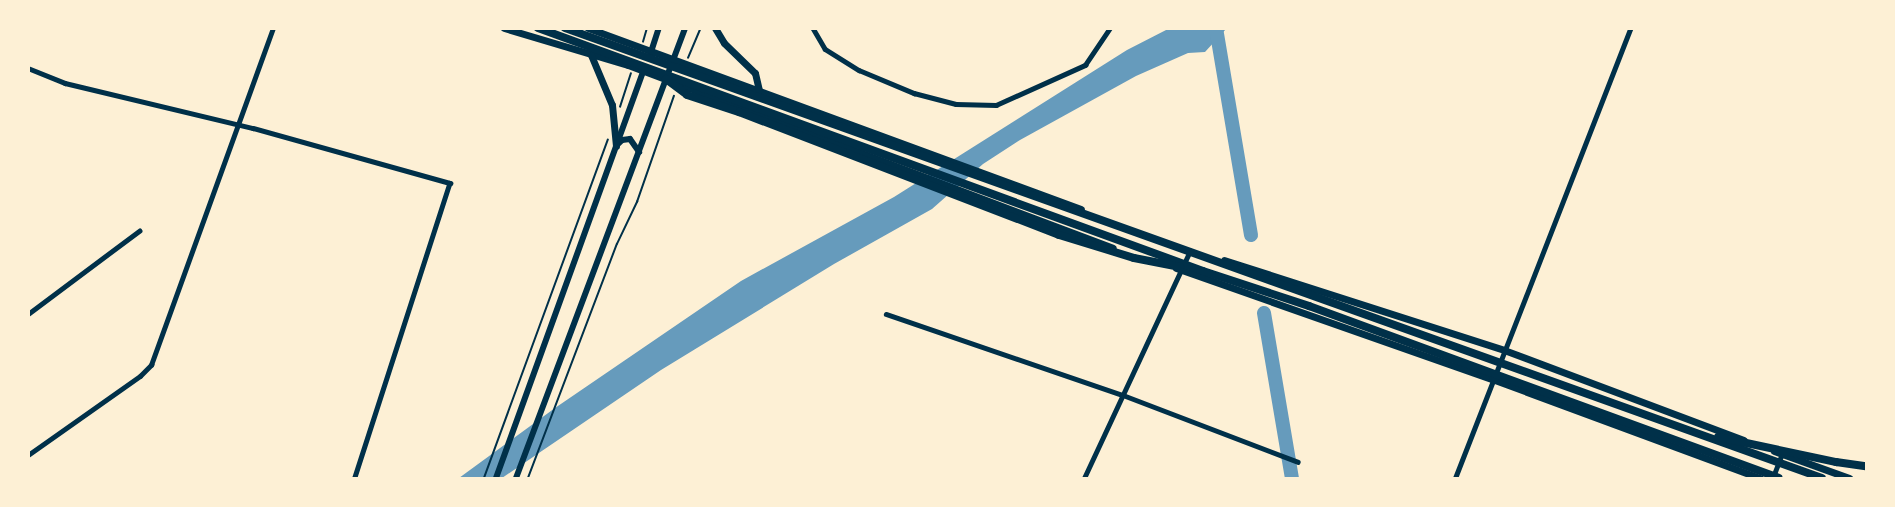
<!DOCTYPE html>
<style>
body{margin:0}
#map{position:relative;width:1895px;height:507px;overflow:hidden;background:#fdf0d5;font-family:"Source Serif 4",serif}
div>[style]{position:absolute}
.water>*{inset:0;background:#669bbc}
.river>*{height:14px;margin:-7px;padding:0 7px;transform-origin:7px;border-radius:7px;background:#669bbc}
.path>*{height:1.5px;margin:-0.75px;padding:0 0.75px;transform-origin:0.75px;border-radius:0.75px;background:#003049}
.minor>*{height:4.5px;margin:-2.25px;padding:0 2.25px;transform-origin:2.25px;border-radius:2.25px;background:#003049}
.tertiary>*{height:5px;margin:-2.5px;padding:0 2.5px;transform-origin:2.5px;border-radius:2.5px;background:#003049}
.secondary>*{height:6px;margin:-3px;padding:0 3px;transform-origin:3px;border-radius:3px;background:#003049}
.primary>*{height:7px;margin:-3.5px;padding:0 3.5px;transform-origin:3.5px;border-radius:3.5px;background:#003049}
.trunk>*{height:8px;margin:-4px;padding:0 4px;transform-origin:4px;border-radius:4px;background:#003049}
span{translate:-50% -50%;white-space:nowrap;text-align:center;line-height:1.15;-webkit-text-stroke:4.5px #fdf0d5;paint-order:stroke}
.frame{position:absolute;inset:0;border:30px solid #fdf0d5;pointer-events:none}
</style>
<div id="map">
<div class="water">
<i style="clip-path:polygon(1168px 29px,1226px 29px,1205px 52px,1188px 53px,1136px 76px,1020px 140px,983px 164px,932px 209px,834px 264px,661px 370px,502px 478px,459px 478px,555px 408px,741px 281px,894px 197px,1127px 50px)"></i>
</div>
<div class="river">
<i style="left:1216px;top:28px;width:210px;rotate:80.4deg"></i>
<i style="left:1264px;top:313px;width:167px;rotate:80.4deg"></i>
</div>
<div class="path">
<i style="left:643px;top:42px;width:15px;rotate:-74deg"></i>
<i style="left:688px;top:58px;width:33px;rotate:-67deg"></i>
<i style="left:620px;top:107px;width:35px;rotate:-72deg"></i>
<i style="left:484px;top:478px;width:360px;rotate:-69.9deg"></i>
<i style="left:528px;top:478px;width:250px;rotate:-69.2deg"></i>
<i style="left:617px;top:244px;width:47px;rotate:-64.5deg"></i>
<i style="left:637px;top:202px;width:112px;rotate:-70.8deg"></i>
</div>
<div class="minor">
<i style="left:813px;top:28px;width:24px;rotate:60deg"></i>
<i style="left:825px;top:49px;width:40px;rotate:32deg"></i>
<i style="left:859px;top:70px;width:60px;rotate:22.7deg"></i>
<i style="left:914px;top:93px;width:43px;rotate:14.7deg"></i>
<i style="left:956px;top:104px;width:40px;rotate:1.4deg"></i>
<i style="left:996px;top:105px;width:98px;rotate:-24.2deg"></i>
<i style="left:1085px;top:65px;width:45px;rotate:-56deg"></i>
<i style="left:28px;top:68px;width:40px;rotate:22deg"></i>
<i style="left:65px;top:83px;width:193px;rotate:13.5deg"></i>
<i style="left:253px;top:128px;width:205px;rotate:15.6deg"></i>
<i style="left:450px;top:183px;width:310px;rotate:107.9deg"></i>
<i style="left:28px;top:314px;width:139px;rotate:-36.8deg"></i>
<i style="left:886px;top:314px;width:250px;rotate:18.9deg"></i>
<i style="left:1123px;top:395px;width:187px;rotate:20.9deg"></i>
<i style="left:28px;top:455px;width:137px;rotate:-35.2deg"></i>
<i style="left:140px;top:376px;width:16px;rotate:-45deg"></i>
<i style="left:151px;top:365px;width:358px;rotate:-70.1deg"></i>
<i style="left:1773px;top:477px;width:25px;rotate:-69deg"></i>
</div>
<div class="tertiary">
<i style="left:1084px;top:478px;width:251px;rotate:-65deg"></i>
<i style="left:1455px;top:478px;width:483px;rotate:-68.7deg"></i>
</div>
<div class="secondary">
<i style="left:650px;top:55px;width:28px;rotate:-72deg"></i>
<i style="left:617px;top:145px;width:7px;rotate:-45deg"></i>
<i style="left:622px;top:140px;width:8px;rotate:-7deg"></i>
<i style="left:630px;top:139px;width:16px;rotate:55deg"></i>
<i style="left:496px;top:478px;width:437px;rotate:-70.1deg"></i>
<i style="left:516px;top:478px;width:481px;rotate:-69.4deg"></i>
</div>
<div class="primary">
<i style="left:504px;top:28px;width:129px;rotate:16.6deg"></i>
<i style="left:628px;top:65px;width:518px;rotate:20.67deg"></i>
<i style="left:588px;top:28px;width:525px;rotate:20.16deg"></i>
<i style="left:715px;top:28px;width:17px;rotate:59deg"></i>
<i style="left:724px;top:43px;width:43px;rotate:44.1deg"></i>
<i style="left:755px;top:73px;width:18px;rotate:77deg"></i>
<i style="left:591px;top:55px;width:54px;rotate:67.2deg"></i>
<i style="left:612px;top:105px;width:41px;rotate:84.4deg"></i>
<i style="left:1224px;top:260px;width:294px;rotate:17.8deg"></i>
<i style="left:1504px;top:350px;width:256px;rotate:20.6deg"></i>
<i style="left:1176px;top:268px;width:335px;rotate:19.4deg"></i>
<i style="left:1492px;top:379px;width:286px;rotate:20.3deg"></i>
<i style="left:1774px;top:451px;width:80px;rotate:19.8deg"></i>
</div>
<div class="trunk">
<i style="left:538px;top:28px;width:708px;rotate:20.07deg"></i>
<i style="left:1203px;top:271px;width:112px;rotate:18.3deg"></i>
<i style="left:1309px;top:306px;width:500px;rotate:20.1deg"></i>
<i style="left:565px;top:28px;width:1335px;rotate:19.7deg"></i>
<i style="left:666px;top:79px;width:26px;rotate:37deg"></i>
<i style="left:687px;top:95px;width:55px;rotate:18.1deg"></i>
<i style="left:739px;top:112px;width:343px;rotate:21deg"></i>
<i style="left:1059px;top:235px;width:78px;rotate:17deg"></i>
<i style="left:1134px;top:258px;width:47px;rotate:11.1deg"></i>
<i style="left:1718px;top:437px;width:121px;rotate:12deg"></i>
<i style="left:1836px;top:462px;width:30px;rotate:8deg"></i>
</div>
<div class="frame"></div>
</div>
